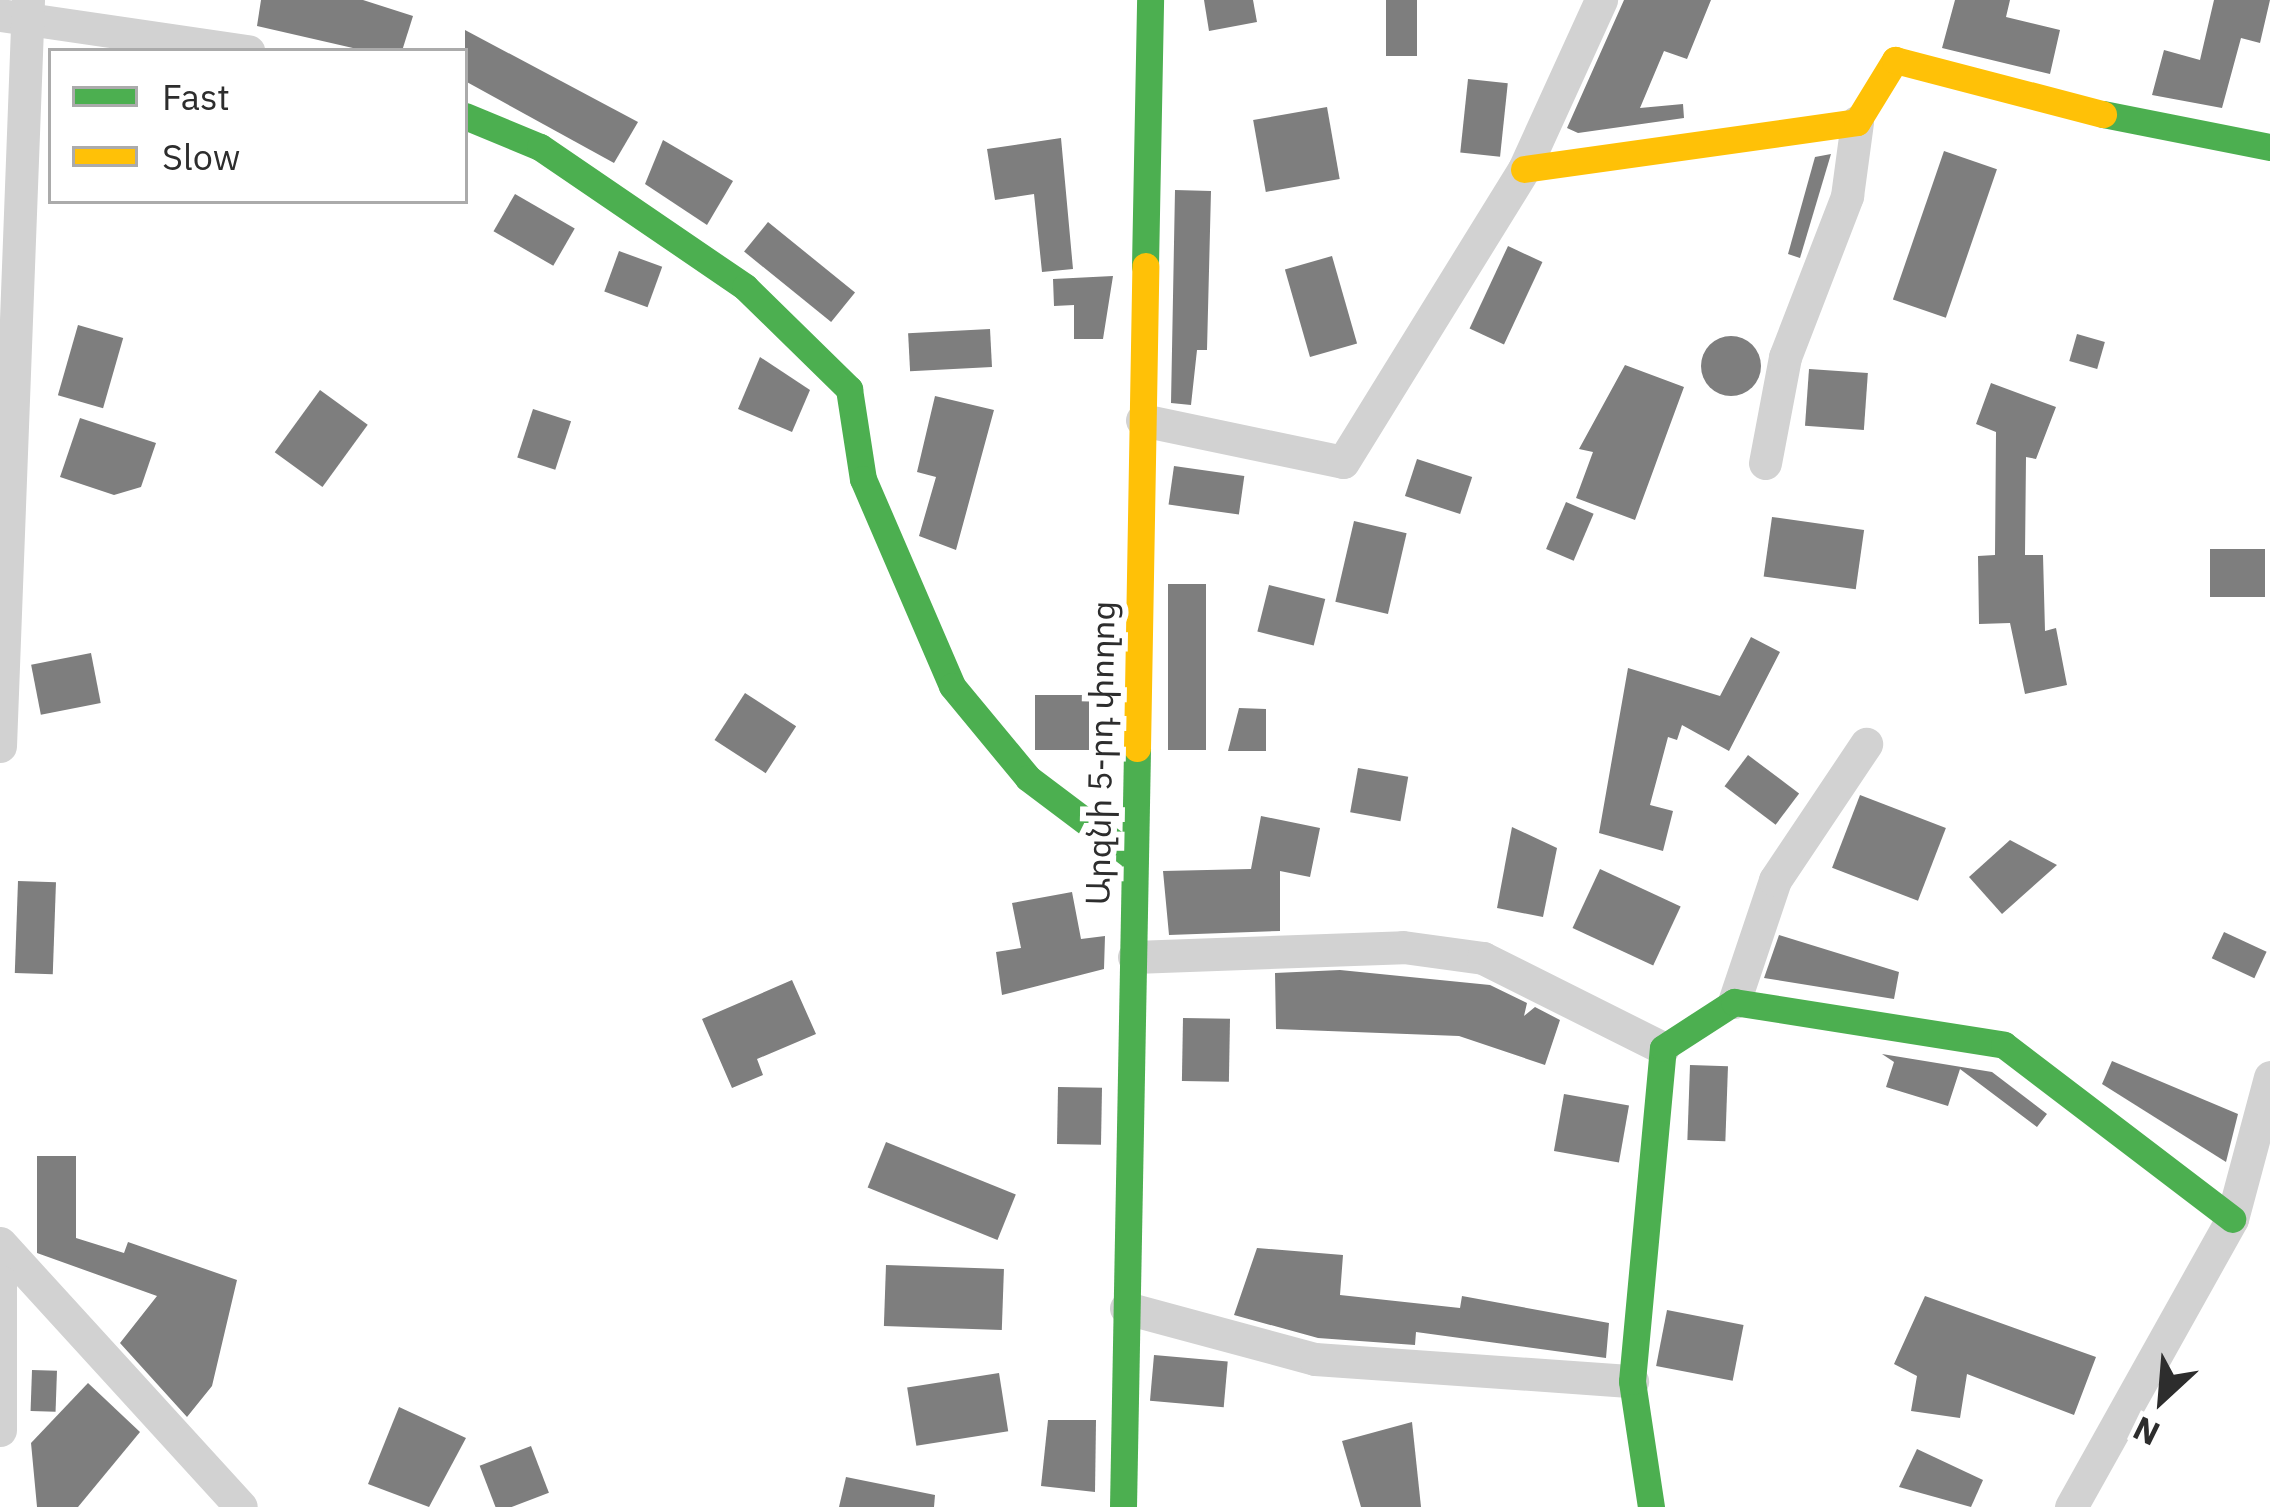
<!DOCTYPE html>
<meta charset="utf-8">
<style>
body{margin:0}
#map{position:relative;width:2270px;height:1507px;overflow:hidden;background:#fff;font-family:"IBM Plex Sans","Noto Sans Armenian",sans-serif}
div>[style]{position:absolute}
.building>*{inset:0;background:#7e7e7e;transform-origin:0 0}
.round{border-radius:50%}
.street>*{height:33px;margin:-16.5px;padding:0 16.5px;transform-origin:16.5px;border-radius:16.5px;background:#d2d2d2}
.fast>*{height:27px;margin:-13.5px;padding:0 13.5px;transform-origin:13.5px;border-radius:13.5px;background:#4caf50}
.slow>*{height:27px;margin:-13.5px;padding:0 13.5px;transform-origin:13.5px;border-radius:13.5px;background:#ffc107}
span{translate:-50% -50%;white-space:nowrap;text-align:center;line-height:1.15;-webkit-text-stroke:12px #fff;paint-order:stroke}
.street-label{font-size:33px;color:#2d2d2d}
.legend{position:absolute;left:48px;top:48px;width:420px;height:156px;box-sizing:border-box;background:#fff;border:3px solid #ababab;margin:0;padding:15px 21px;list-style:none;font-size:36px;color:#2d2d2d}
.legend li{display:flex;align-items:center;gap:24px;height:60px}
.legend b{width:60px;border:3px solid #ababab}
.north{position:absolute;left:2102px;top:1339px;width:120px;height:120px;-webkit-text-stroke:9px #fff;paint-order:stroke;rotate:206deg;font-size:33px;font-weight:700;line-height:48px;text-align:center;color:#2d2d2d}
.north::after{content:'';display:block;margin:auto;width:42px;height:54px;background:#2d2d2d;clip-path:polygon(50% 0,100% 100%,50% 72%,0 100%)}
</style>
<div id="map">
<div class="building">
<i style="clip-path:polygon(261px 0,363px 0,413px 16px,402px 51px,366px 51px,257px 26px)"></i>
<i style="clip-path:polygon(1204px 0,1253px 0,1257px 22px,1209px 31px)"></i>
<i style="left:1386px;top:0;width:31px;height:56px"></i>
<i style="clip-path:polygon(1624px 0,1711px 0,1687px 59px,1664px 51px,1640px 108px,1683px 104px,1684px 118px,1578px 133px,1567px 128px)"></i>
<i style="clip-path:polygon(1955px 0,2010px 0,2006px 17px,2060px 30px,2050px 74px,1942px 48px)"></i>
<i style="clip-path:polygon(2214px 0,2270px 0,2260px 43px,2241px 38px,2222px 108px,2152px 95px,2164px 50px,2200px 60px)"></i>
<i style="clip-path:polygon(465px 30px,638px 122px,614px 163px,465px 81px)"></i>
<i style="left:1468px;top:79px;width:40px;height:74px;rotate:6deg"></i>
<i style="left:1327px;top:107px;width:73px;height:75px;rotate:80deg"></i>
<i style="clip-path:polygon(1061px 138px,1073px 269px,1042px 272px,1034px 194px,995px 200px,987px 149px)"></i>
<i style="clip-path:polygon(663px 140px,733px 181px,707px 225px,645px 184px)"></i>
<i style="left:1944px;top:151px;width:56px;height:157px;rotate:19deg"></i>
<i style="clip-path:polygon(1831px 154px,1800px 258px,1788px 254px,1815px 157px)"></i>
<i style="clip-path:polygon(1175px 190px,1211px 191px,1207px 350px,1197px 350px,1191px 405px,1171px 403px)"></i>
<i style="left:515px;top:194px;width:69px;height:43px;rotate:30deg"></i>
<i style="left:768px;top:222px;width:112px;height:38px;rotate:39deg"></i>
<i style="left:1508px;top:246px;width:38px;height:91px;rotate:25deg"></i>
<i style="left:619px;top:251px;width:46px;height:43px;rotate:20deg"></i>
<i style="left:1332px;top:256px;width:91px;height:49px;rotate:74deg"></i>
<i style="clip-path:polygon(1113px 276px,1103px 339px,1074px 339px,1074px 305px,1054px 306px,1053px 279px)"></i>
<i style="left:78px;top:325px;width:47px;height:73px;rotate:16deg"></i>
<i style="left:990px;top:329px;width:38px;height:82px;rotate:87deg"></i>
<i style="left:2077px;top:334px;width:29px;height:28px;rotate:16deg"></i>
<i class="round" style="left:1701px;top:336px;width:60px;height:60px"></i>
<i style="clip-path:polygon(760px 357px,810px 390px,792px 432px,738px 409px)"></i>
<i style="clip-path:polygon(1625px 365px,1684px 387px,1635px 520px,1576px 498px,1593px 452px,1579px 449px)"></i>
<i style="left:1809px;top:369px;width:59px;height:57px;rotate:4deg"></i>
<i style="clip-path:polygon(1991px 383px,2056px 407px,2036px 459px,2026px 457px,2025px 555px,2043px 555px,2045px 631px,2056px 628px,2067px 685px,2025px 694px,2010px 623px,1979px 624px,1978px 556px,1995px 555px,1996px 432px,1976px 424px)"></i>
<i style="left:320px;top:390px;width:59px;height:77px;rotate:36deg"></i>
<i style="clip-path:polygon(935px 396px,994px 410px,956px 550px,919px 536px,936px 477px,917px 472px)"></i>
<i style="left:533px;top:409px;width:40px;height:51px;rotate:18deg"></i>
<i style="clip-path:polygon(80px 418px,156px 443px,141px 487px,114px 495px,60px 477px)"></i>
<i style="left:1417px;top:459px;width:58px;height:39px;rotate:18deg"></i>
<i style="left:1174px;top:466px;width:71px;height:39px;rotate:8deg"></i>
<i style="left:1566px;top:502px;width:30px;height:51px;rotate:23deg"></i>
<i style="left:1772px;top:517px;width:93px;height:60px;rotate:8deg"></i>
<i style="left:1354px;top:521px;width:54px;height:83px;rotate:13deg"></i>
<i style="left:2210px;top:549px;width:55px;height:48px"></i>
<i style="left:1168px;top:584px;width:38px;height:166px"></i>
<i style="left:1269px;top:585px;width:58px;height:48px;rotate:14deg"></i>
<i style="clip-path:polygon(1751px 637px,1780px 652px,1729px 751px,1682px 725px,1677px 740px,1668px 737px,1650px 805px,1673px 811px,1663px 851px,1599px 833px,1628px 668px,1720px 696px)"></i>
<i style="left:91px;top:653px;width:51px;height:61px;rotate:79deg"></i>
<i style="left:745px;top:693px;width:61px;height:56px;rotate:33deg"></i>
<i style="left:1035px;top:695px;width:54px;height:55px"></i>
<i style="clip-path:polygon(1239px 708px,1266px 709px,1266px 751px,1228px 751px)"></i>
<i style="left:1748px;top:755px;width:64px;height:39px;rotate:37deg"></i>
<i style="left:1358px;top:768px;width:51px;height:45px;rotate:10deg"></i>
<i style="left:1860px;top:795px;width:92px;height:78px;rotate:21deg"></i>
<i style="clip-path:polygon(1261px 816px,1320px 828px,1310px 877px,1280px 871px,1280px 931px,1169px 935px,1163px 871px,1251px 869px)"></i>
<i style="clip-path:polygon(1512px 827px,1557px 848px,1543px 917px,1497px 908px)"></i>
<i style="clip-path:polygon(2010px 840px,2057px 865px,2002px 914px,1969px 877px)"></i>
<i style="left:1600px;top:869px;width:89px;height:65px;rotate:25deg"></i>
<i style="left:18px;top:881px;width:38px;height:92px;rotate:2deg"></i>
<i style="clip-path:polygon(1072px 892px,1081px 939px,1105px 936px,1104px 969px,1002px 995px,996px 952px,1021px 948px,1012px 903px)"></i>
<i style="left:2224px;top:932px;width:47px;height:29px;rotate:25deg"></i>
<i style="clip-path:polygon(1779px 935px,1899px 972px,1894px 999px,1764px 978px)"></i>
<i style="clip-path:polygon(1340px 970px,1490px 985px,1527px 1003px,1524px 1016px,1535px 1007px,1560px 1020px,1545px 1065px,1459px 1036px,1276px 1029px,1275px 973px)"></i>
<i style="clip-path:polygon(792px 980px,816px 1034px,757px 1059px,763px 1075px,732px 1088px,702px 1019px)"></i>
<i style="left:1183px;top:1018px;width:47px;height:63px;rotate:1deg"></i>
<i style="clip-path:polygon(1882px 1054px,1992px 1072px,2047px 1114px,2037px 1127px,1960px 1069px,1948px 1106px,1886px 1087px,1894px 1062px)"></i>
<i style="clip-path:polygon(2112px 1061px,2238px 1114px,2226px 1162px,2102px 1084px)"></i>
<i style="left:1690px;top:1065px;width:38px;height:75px;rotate:2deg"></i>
<i style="left:1058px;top:1087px;width:44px;height:57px;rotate:1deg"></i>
<i style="left:1564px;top:1094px;width:66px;height:58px;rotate:10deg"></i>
<i style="left:886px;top:1142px;width:140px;height:49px;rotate:22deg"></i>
<i style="clip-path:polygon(37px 1156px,76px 1156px,76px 1238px,124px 1253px,128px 1242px,237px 1280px,212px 1386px,187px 1417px,120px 1343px,157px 1296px,37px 1253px)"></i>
<i style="clip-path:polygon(1257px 1248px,1343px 1255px,1340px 1295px,1460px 1308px,1462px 1296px,1609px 1323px,1606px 1358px,1416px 1332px,1415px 1345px,1318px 1338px,1234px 1315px)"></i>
<i style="left:886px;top:1265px;width:118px;height:61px;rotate:2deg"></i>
<i style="clip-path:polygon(1925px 1296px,2096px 1357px,2074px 1415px,1967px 1374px,1960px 1418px,1911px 1411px,1917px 1376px,1894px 1364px)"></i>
<i style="left:1667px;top:1310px;width:78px;height:57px;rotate:11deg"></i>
<i style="left:1154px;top:1355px;width:74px;height:46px;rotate:5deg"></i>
<i style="left:32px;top:1370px;width:25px;height:41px;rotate:2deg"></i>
<i style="left:999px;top:1373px;width:59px;height:93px;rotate:81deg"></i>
<i style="clip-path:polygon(88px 1383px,140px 1432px,78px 1507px,37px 1507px,31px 1443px)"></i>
<i style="clip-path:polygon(399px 1407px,466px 1438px,429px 1507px,368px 1484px)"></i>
<i style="clip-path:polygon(1048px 1420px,1096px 1420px,1095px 1492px,1041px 1486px)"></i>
<i style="clip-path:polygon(1412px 1422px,1421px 1507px,1361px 1507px,1342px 1441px)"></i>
<i style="left:531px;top:1446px;width:50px;height:55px;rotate:69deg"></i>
<i style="clip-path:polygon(1917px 1449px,1983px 1480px,1971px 1507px,1899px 1487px)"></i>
<i style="clip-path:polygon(846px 1477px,935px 1495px,934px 1507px,839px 1507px)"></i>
</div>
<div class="street">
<i style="left:0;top:15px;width:251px;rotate:8.3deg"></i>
<i style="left:1142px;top:420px;width:205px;rotate:11.8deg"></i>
<i style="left:1343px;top:462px;width:344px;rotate:-58.3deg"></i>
<i style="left:1524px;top:169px;width:186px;rotate:-65.5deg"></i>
<i style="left:1765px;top:463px;width:108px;rotate:-79.3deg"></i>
<i style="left:1785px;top:357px;width:173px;rotate:-68.9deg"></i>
<i style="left:1847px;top:196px;width:75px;rotate:-82.3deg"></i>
<i style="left:0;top:746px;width:747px;rotate:-87.85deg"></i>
<i style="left:1134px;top:957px;width:269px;rotate:-2.1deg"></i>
<i style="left:1403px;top:947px;width:81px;rotate:7.8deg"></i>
<i style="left:1483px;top:958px;width:201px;rotate:26.6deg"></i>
<i style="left:1734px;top:1002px;width:129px;rotate:-71.4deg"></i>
<i style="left:1775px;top:880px;width:164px;rotate:-56.2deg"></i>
<i style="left:0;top:1243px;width:357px;rotate:47.6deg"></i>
<i style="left:0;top:1281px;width:149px;rotate:90deg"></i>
<i style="left:1126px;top:1308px;width:196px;rotate:15.1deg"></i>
<i style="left:1315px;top:1359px;width:318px;rotate:4deg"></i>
<i style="left:2071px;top:1507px;width:330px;rotate:-60.8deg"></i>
<i style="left:2232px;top:1219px;width:147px;rotate:-75deg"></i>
</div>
<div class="fast">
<i style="left:2103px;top:114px;width:170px;rotate:11.2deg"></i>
<i style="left:465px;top:116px;width:81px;rotate:22.5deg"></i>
<i style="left:540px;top:147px;width:248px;rotate:34.3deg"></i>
<i style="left:745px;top:287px;width:146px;rotate:44.4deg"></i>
<i style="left:849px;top:389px;width:91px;rotate:81.2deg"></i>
<i style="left:863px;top:479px;width:225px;rotate:66.7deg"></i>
<i style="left:952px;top:686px;width:119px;rotate:50.4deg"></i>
<i style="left:1028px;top:778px;width:131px;rotate:37deg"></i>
<i style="left:1145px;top:266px;width:266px;rotate:-88.9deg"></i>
<i style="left:1123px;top:1507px;width:759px;rotate:-88.94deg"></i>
<i style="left:1651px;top:1507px;width:127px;rotate:-98.6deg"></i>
<i style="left:1632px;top:1381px;width:334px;rotate:-84.7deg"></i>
<i style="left:1663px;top:1048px;width:85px;rotate:-32.9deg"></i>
<i style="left:1734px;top:1002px;width:273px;rotate:9deg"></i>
<i style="left:2004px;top:1045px;width:287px;rotate:37.3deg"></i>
</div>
<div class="slow">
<i style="left:1524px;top:169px;width:336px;rotate:-8deg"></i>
<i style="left:1857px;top:122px;width:73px;rotate:-58.5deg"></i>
<i style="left:1895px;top:60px;width:215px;rotate:14.6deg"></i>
<i style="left:1137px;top:748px;width:482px;rotate:-89deg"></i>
</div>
<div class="street-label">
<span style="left:1100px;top:753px;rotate:-89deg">Արզնի 5-րդ փողոց</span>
</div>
<ul class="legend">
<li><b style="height:15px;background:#4caf50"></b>Fast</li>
<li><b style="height:15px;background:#ffc107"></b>Slow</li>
</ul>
<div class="north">N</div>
</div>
